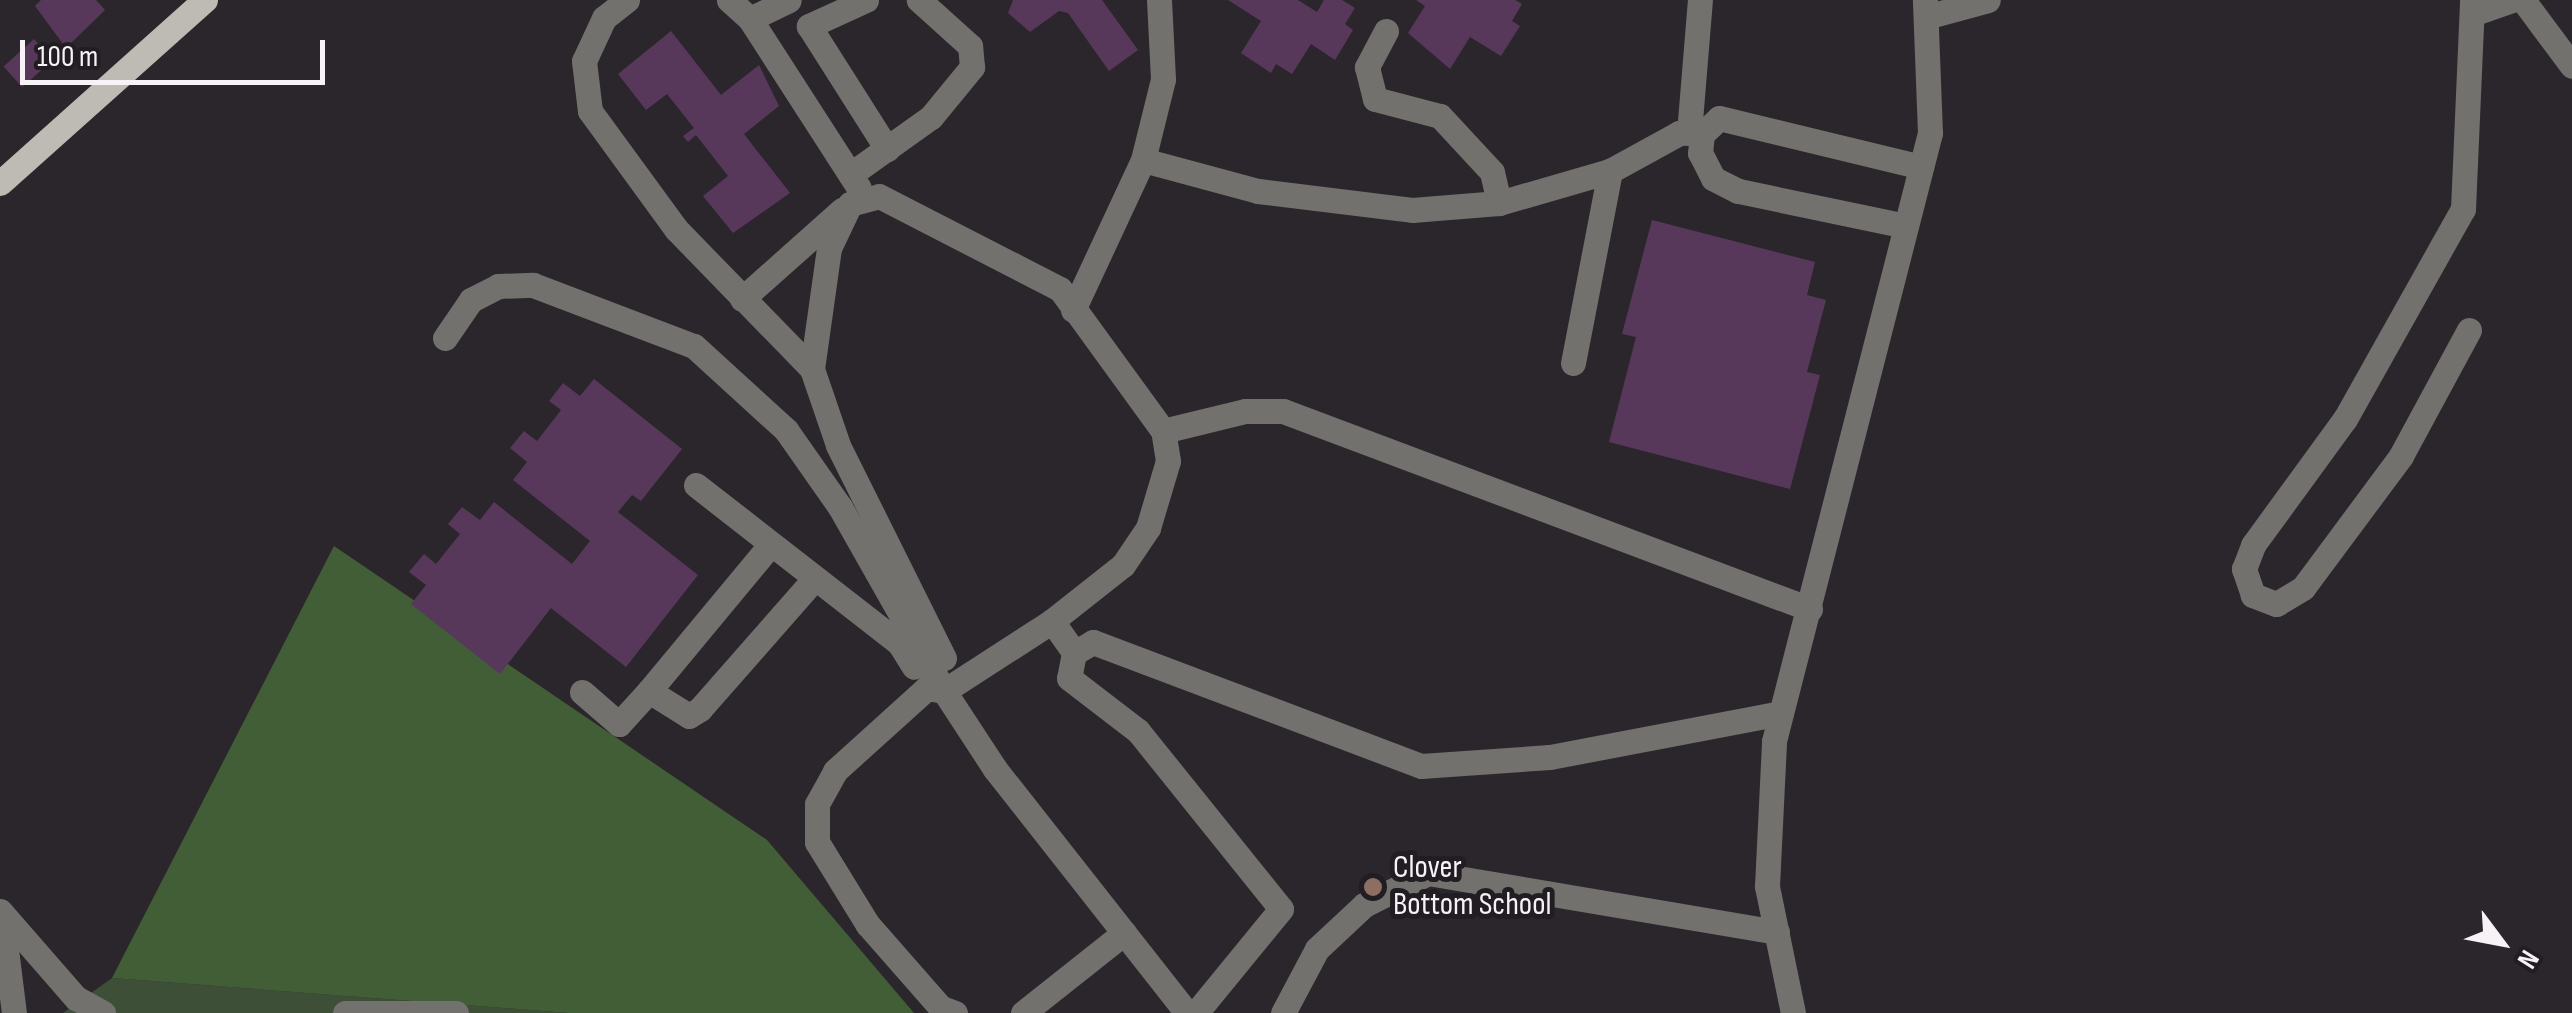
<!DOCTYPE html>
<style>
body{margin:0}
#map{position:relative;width:2572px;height:1013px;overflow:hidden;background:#2b262b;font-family:"Sofia Sans Condensed",sans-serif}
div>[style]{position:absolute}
.green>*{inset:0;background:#3d5037}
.forest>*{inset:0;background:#425e37}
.building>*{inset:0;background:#57385b;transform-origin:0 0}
.minor>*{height:25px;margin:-12.5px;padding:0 12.5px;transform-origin:12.5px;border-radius:12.5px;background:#72716e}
.major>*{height:25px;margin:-12.5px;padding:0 12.5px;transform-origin:12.5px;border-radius:12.5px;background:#bdbbb4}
.dots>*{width:28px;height:28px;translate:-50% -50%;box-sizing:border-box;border:5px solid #211d22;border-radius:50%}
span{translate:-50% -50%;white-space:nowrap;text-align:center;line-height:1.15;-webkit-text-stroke:10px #211d22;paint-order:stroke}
.poi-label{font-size:32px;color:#f6f2f6}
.left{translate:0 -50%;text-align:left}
.north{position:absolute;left:2452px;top:893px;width:100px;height:100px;-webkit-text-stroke:8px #211d22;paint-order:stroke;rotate:122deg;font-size:28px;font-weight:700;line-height:40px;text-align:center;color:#f6f2f6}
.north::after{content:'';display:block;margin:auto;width:35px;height:45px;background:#f6f2f6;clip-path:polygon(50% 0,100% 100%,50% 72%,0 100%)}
.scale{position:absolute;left:20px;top:40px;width:305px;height:45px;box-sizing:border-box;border:5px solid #f6f2f6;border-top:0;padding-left:12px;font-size:30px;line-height:35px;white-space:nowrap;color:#f6f2f6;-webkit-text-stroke:8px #211d22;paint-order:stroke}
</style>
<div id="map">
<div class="green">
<i style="clip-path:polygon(112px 978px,569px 1013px,63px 1013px)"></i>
</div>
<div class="forest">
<i style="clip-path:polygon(334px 546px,767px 840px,914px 1013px,569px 1013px,112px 978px)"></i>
</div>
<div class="building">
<i style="clip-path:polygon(41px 0,96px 0,105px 10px,66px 48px,35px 6px)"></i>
<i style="clip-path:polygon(1013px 0,1102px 0,1138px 50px,1109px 71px,1068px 13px,1059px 11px,1030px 32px,1008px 13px)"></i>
<i style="clip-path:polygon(1228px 0,1298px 0,1317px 12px,1324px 0,1342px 0,1355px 8px,1345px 24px,1353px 30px,1335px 60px,1311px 44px,1292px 74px,1276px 64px,1271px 73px,1241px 53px,1261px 21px)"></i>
<i style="clip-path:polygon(1416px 0,1515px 0,1522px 4px,1512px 21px,1520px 26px,1501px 56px,1470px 37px,1450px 69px,1408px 33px,1425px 6px)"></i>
<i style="clip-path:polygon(671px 31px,721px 95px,759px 65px,779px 106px,744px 134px,790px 193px,733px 233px,703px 196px,728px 176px,696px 135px,688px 142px,683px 136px,694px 128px,667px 94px,646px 110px,618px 74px)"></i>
<i style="left:34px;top:39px;width:28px;height:41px;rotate:48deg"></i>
<i style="clip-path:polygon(1652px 220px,1815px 262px,1807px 295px,1826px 300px,1807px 372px,1820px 375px,1790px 489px,1609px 442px,1636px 337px,1622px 334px)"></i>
<i style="clip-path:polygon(594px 379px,682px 449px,641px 501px,632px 495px,618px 512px,698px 575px,626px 667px,551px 608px,500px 674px,411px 604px,426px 585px,409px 572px,424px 554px,436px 564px,460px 534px,448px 524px,462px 507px,480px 520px,494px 502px,572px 564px,590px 541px,513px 480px,527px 462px,510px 448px,524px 431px,537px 441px,561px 410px,549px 401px,563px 383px,580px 396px)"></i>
</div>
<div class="minor">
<i style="left:627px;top:0;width:29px;rotate:142deg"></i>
<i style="left:604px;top:18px;width:47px;rotate:114.9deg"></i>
<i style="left:584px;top:61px;width:50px;rotate:83.2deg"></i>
<i style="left:590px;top:111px;width:146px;rotate:53.9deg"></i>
<i style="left:676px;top:229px;width:195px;rotate:45.8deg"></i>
<i style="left:729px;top:0;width:28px;rotate:42deg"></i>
<i style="left:750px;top:19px;width:201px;rotate:57.2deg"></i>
<i style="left:866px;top:0;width:63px;rotate:155.5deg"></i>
<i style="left:809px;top:26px;width:146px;rotate:57.6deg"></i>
<i style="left:2523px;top:0;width:82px;rotate:53.4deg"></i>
<i style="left:2472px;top:14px;width:42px;rotate:-19.3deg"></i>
<i style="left:1926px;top:17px;width:64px;rotate:-15.3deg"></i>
<i style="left:750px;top:19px;width:43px;rotate:-26deg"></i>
<i style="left:1386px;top:31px;width:41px;rotate:117.8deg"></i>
<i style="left:1367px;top:67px;width:33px;rotate:76deg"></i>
<i style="left:1375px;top:99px;width:67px;rotate:14.7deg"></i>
<i style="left:1440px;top:116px;width:76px;rotate:47.1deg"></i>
<i style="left:1492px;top:172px;width:32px;rotate:77deg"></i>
<i style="left:1689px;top:133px;width:133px;rotate:-85.3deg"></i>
<i style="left:1143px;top:160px;width:83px;rotate:-76.1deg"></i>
<i style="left:1163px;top:79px;width:79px;rotate:-92.9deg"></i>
<i style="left:851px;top:174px;width:98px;rotate:-35.5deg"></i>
<i style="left:931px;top:117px;width:65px;rotate:-50.6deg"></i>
<i style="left:972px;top:67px;width:21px;rotate:-95deg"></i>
<i style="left:970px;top:46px;width:69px;rotate:-138deg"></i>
<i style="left:1906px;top:226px;width:172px;rotate:-168.2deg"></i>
<i style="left:1738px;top:191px;width:28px;rotate:-153deg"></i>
<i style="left:1713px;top:178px;width:28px;rotate:-117deg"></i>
<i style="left:1700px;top:153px;width:19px;rotate:-84deg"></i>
<i style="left:1702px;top:134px;width:23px;rotate:-43deg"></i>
<i style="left:1719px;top:118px;width:208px;rotate:13.6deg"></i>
<i style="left:742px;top:299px;width:134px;rotate:-41.7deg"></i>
<i style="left:1073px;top:310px;width:166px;rotate:-65deg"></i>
<i style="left:1143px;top:160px;width:119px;rotate:15.1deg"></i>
<i style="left:1258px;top:191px;width:155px;rotate:7deg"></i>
<i style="left:1412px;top:210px;width:87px;rotate:-4.6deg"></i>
<i style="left:1499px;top:203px;width:116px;rotate:-16.1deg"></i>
<i style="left:1610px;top:171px;width:79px;rotate:-28.8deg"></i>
<i style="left:1679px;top:133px;width:25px;rotate:-2deg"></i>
<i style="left:2469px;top:330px;width:143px;rotate:118.4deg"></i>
<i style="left:2401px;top:456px;width:164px;rotate:126.6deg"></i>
<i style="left:2303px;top:588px;width:31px;rotate:149deg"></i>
<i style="left:2276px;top:604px;width:25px;rotate:-159deg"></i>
<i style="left:2253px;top:595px;width:28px;rotate:-109deg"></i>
<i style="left:2244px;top:569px;width:26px;rotate:-69deg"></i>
<i style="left:2253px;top:545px;width:156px;rotate:-53.9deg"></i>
<i style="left:2345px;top:419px;width:241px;rotate:-60.7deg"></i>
<i style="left:2463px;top:209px;width:209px;rotate:-87.5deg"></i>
<i style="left:445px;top:338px;width:46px;rotate:-55.6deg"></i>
<i style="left:471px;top:300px;width:30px;rotate:-27deg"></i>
<i style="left:498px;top:286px;width:35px;rotate:-2deg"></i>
<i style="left:533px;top:285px;width:172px;rotate:20.8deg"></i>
<i style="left:694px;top:346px;width:125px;rotate:42.4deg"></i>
<i style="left:786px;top:430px;width:94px;rotate:55deg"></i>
<i style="left:840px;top:507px;width:211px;rotate:60.5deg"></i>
<i style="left:944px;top:691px;width:129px;rotate:-32.9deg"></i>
<i style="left:1052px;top:621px;width:39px;rotate:55deg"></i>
<i style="left:1074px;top:653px;width:25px;rotate:101deg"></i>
<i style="left:1069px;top:678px;width:87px;rotate:37.5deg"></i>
<i style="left:1138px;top:731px;width:228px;rotate:51.2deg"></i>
<i style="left:1281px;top:909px;width:134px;rotate:129.3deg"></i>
<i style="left:1573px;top:363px;width:196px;rotate:-79.1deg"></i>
<i style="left:696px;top:485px;width:257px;rotate:37.9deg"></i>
<i style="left:899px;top:643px;width:28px;rotate:58deg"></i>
<i style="left:771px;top:544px;width:191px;rotate:129.7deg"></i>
<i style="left:649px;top:691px;width:47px;rotate:32deg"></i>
<i style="left:689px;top:716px;width:13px;rotate:-32deg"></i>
<i style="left:700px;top:709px;width:174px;rotate:-48.7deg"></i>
<i style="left:1052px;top:621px;width:90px;rotate:-38.3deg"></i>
<i style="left:1123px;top:565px;width:45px;rotate:-56deg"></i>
<i style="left:1148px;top:528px;width:70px;rotate:-73.4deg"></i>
<i style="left:1168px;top:461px;width:30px;rotate:-99deg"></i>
<i style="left:1163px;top:431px;width:84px;rotate:-13.7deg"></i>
<i style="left:1245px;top:411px;width:38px"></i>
<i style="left:1283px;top:411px;width:563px;rotate:20.59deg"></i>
<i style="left:1074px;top:653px;width:22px;rotate:-30deg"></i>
<i style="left:1093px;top:642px;width:351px;rotate:20.7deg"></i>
<i style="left:1421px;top:766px;width:129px;rotate:-4deg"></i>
<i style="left:1550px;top:757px;width:235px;rotate:-10.8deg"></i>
<i style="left:944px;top:658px;width:238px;rotate:-116.5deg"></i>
<i style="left:838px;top:445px;width:80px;rotate:-108.9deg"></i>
<i style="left:812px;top:369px;width:122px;rotate:-82deg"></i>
<i style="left:829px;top:248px;width:49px;rotate:-64.5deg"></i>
<i style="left:850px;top:204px;width:30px;rotate:-15deg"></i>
<i style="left:879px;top:196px;width:203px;rotate:27.2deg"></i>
<i style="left:1060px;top:289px;width:175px;rotate:54deg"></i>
<i style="left:582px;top:692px;width:49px;rotate:40.9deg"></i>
<i style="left:619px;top:724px;width:45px;rotate:-47.7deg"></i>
<i style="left:0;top:911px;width:116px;rotate:48.9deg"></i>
<i style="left:76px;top:998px;width:31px;rotate:29deg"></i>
<i style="left:2px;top:917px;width:97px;rotate:82.9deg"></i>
<i style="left:345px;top:1013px;width:111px"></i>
<i style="left:955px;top:1013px;width:15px;rotate:-160deg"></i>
<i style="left:941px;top:1008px;width:111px;rotate:-131.3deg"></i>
<i style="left:868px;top:925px;width:97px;rotate:-121.6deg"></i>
<i style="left:817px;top:842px;width:38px;rotate:-90deg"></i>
<i style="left:817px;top:804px;width:38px;rotate:-61deg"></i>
<i style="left:835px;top:771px;width:124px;rotate:-42.1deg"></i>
<i style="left:927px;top:688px;width:17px;rotate:10deg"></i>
<i style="left:944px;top:691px;width:93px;rotate:56.8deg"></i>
<i style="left:995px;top:769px;width:310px;rotate:51.8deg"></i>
<i style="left:1023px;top:1013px;width:129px;rotate:-38.4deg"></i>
<i style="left:1283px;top:1013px;width:72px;rotate:-62deg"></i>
<i style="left:1317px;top:949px;width:64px;rotate:-43.1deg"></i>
<i style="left:1364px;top:905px;width:72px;rotate:-26.6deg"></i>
<i style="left:1428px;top:873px;width:354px;rotate:9.6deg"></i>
<i style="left:1793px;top:1013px;width:130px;rotate:-101.6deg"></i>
<i style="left:1767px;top:886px;width:145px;rotate:-87.2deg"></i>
<i style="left:1774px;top:741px;width:628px;rotate:-75.61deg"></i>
<i style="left:1930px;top:133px;width:133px;rotate:-92.2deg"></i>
</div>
<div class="major">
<i style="left:0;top:183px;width:275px;rotate:-41.8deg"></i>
</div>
<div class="dots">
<i style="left:1373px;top:887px;background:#8d6e63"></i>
</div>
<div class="poi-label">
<span class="left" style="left:1393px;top:887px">Clover<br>Bottom School</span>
</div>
<div class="north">N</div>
<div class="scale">100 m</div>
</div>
